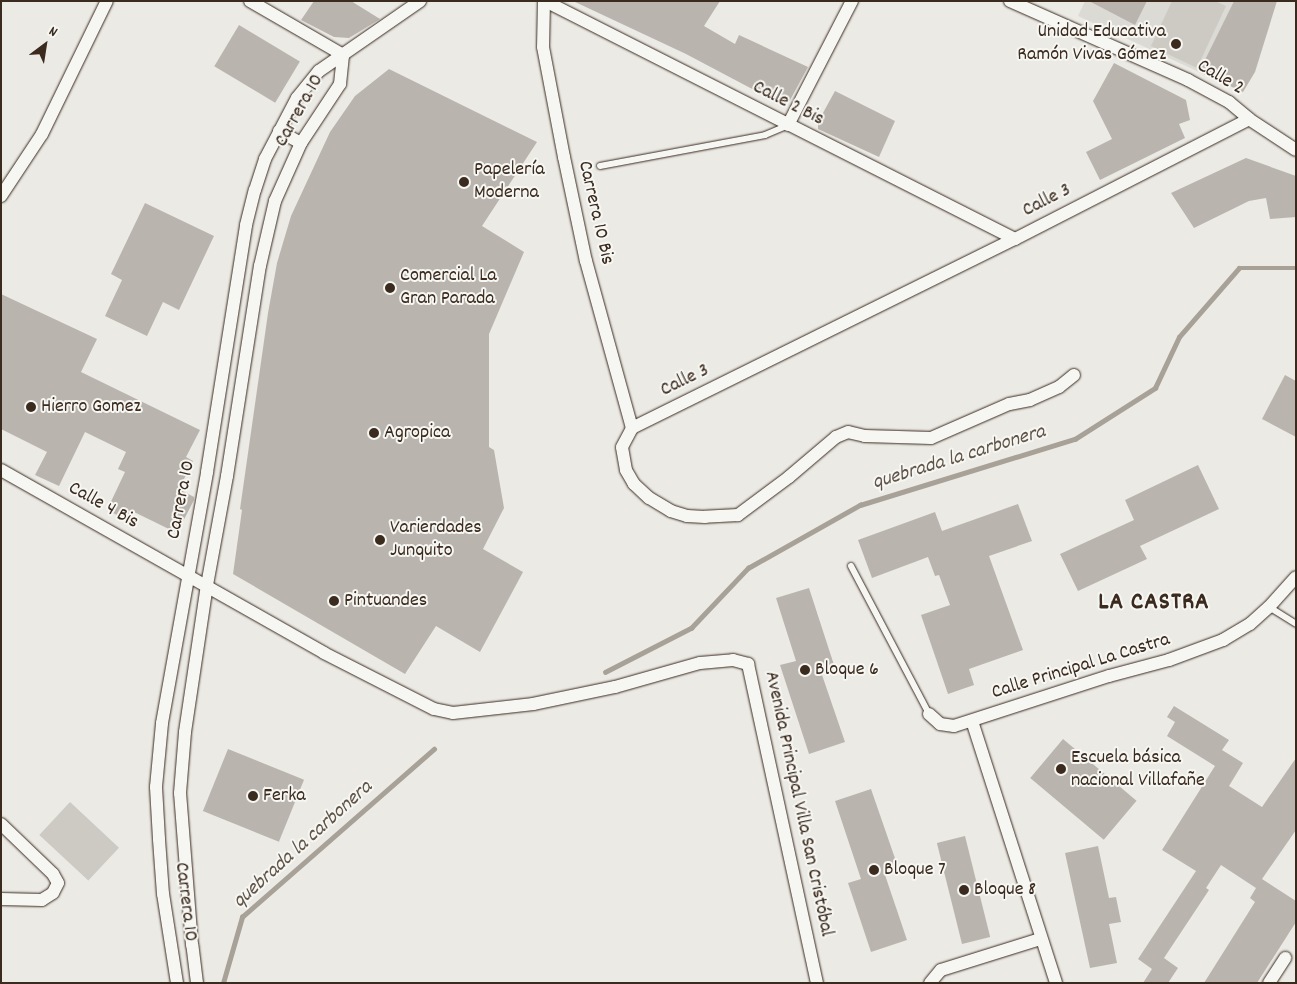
<!DOCTYPE html>
<meta charset="utf-8">
<style>
body{margin:0}
#map{position:relative;width:1297px;height:984px;overflow:hidden;background:#ebeae5;font-family:Dekko,sans-serif}
div>[style]{position:absolute}
.built>*{inset:0;background:#dcdad4}
.green>*{inset:0;background:#cdcac4;transform-origin:0 0}
.stream>*{height:4.5px;margin:-2.25px;padding:0 2.25px;transform-origin:2.25px;border-radius:2.25px;background:#a8a198}
.building>*{inset:0;background:#bab4ae;transform-origin:0 0}
.roads{filter:drop-shadow(0 0 1px #3b2a1e) drop-shadow(0 0 1px #3b2a1e)}
.service>*{height:6px;margin:-3px;padding:0 3px;transform-origin:3px;border-radius:3px;background:#f6f6f2}
.minor>*{height:12px;margin:-6px;padding:0 6px;transform-origin:6px;border-radius:6px;background:#f6f6f2}
.dots>*{width:14px;height:14px;translate:-50% -50%;box-sizing:border-box;border:2px solid #f6f6f2;border-radius:50%}
span{translate:-50% -50%;white-space:nowrap;text-align:center;line-height:1.15;-webkit-text-stroke:4px #f6f6f2;paint-order:stroke}
.poi-label{font-size:20px;color:#3b2a1e}
.right{translate:-100% -50%;text-align:right}
.left{translate:0 -50%;text-align:left}
.street-label{font-size:20px;color:#3b2a1e}
.water-label{font-size:21px;color:#615449;font-style:italic}
.district-label{font-size:25px;color:#3b2a1e;font-weight:700;letter-spacing:1px}
.frame{position:absolute;inset:0;border:2px solid #3b2a1e;pointer-events:none}
.north{position:absolute;left:20px;top:20px;width:50px;height:50px;-webkit-text-stroke:4px #f6f6f2;paint-order:stroke;rotate:31deg;font-size:14px;font-weight:700;line-height:20px;text-align:center;color:#3b2a1e}
.north::after{content:'';display:block;margin:auto;width:18px;height:22px;background:#3b2a1e;clip-path:polygon(50% 0,100% 100%,50% 72%,0 100%)}
</style>
<div id="map">
<div class="built">
<i style="clip-path:polygon(1085px 1px,1234px 1px,1199px 72px,1078px 16px)"></i>
</div>
<div class="green">
<i style="clip-path:polygon(1172px 1px,1215px 1px,1226px 6px,1197px 68px,1151px 46px)"></i>
<i style="left:70px;top:802px;width:67px;height:45px;rotate:43deg"></i>
</div>
<div class="stream">
<i style="left:605px;top:672px;width:97px;rotate:-27.1deg"></i>
<i style="left:691px;top:628px;width:83px;rotate:-46.5deg"></i>
<i style="left:748px;top:568px;width:129px;rotate:-29.4deg"></i>
<i style="left:860px;top:505px;width:225px;rotate:-17.1deg"></i>
<i style="left:1075px;top:439px;width:95px;rotate:-32.5deg"></i>
<i style="left:1155px;top:388px;width:56px;rotate:-64.8deg"></i>
<i style="left:1179px;top:337px;width:91px;rotate:-49deg"></i>
<i style="left:1239px;top:268px;width:57px"></i>
<i style="left:223px;top:983px;width:69px;rotate:-73.9deg"></i>
<i style="left:242px;top:917px;width:255px;rotate:-41.2deg"></i>
</div>
<div class="building">
<i style="clip-path:polygon(314px 1px,351px 1px,380px 19px,349px 38px,334px 37px,301px 20px)"></i>
<i style="clip-path:polygon(573px 1px,720px 1px,704px 26px,735px 44px,739px 35px,808px 67px,789px 102px,777px 102px,686px 54px)"></i>
<i style="clip-path:polygon(1089px 1px,1147px 1px,1135px 25px)"></i>
<i style="clip-path:polygon(1234px 1px,1277px 1px,1255px 72px,1243px 92px,1199px 72px)"></i>
<i style="left:239px;top:25px;width:71px;height:48px;rotate:31deg"></i>
<i style="clip-path:polygon(1114px 63px,1186px 100px,1190px 120px,1179px 124px,1185px 138px,1100px 180px,1086px 152px,1112px 139px,1093px 101px)"></i>
<i style="clip-path:polygon(389px 69px,537px 142px,482px 226px,524px 252px,489px 334px,489px 447px,494px 450px,504px 508px,483px 549px,523px 572px,480px 652px,436px 626px,405px 674px,233px 574px,242px 510px,240px 509px,268px 313px,277px 263px,291px 216px,330px 132px,355px 96px)"></i>
<i style="clip-path:polygon(835px 91px,895px 121px,879px 157px,818px 129px,818px 122px)"></i>
<i style="clip-path:polygon(1246px 158px,1296px 176px,1296px 217px,1270px 219px,1266px 198px,1249px 201px,1194px 228px,1171px 193px)"></i>
<i style="clip-path:polygon(145px 203px,214px 236px,179px 310px,163px 302px,147px 336px,105px 316px,122px 280px,111px 274px)"></i>
<i style="clip-path:polygon(1px 294px,97px 339px,81px 372px,200px 430px,186px 457px,193px 461px,179px 489px,194px 497px,194px 500px,177px 533px,132px 511px,127px 520px,107px 510px,125px 472px,118px 469px,126px 452px,85px 432px,59px 486px,35px 475px,47px 452px,1px 429px)"></i>
<i style="clip-path:polygon(1285px 375px,1296px 381px,1296px 437px,1262px 419px)"></i>
<i style="clip-path:polygon(1198px 465px,1219px 509px,1140px 546px,1147px 559px,1078px 591px,1060px 554px,1134px 520px,1125px 500px)"></i>
<i style="clip-path:polygon(1018px 504px,1032px 541px,989px 556px,1023px 650px,969px 669px,974px 685px,948px 694px,921px 615px,950px 605px,939px 575px,935px 576px,928px 557px,872px 578px,858px 540px,935px 512px,942px 531px)"></i>
<i style="clip-path:polygon(809px 588px,835px 668px,821px 672px,845px 742px,809px 754px,780px 665px,796px 661px,776px 598px)"></i>
<i style="clip-path:polygon(1174px 706px,1229px 740px,1222px 750px,1243px 763px,1229px 786px,1262px 807px,1296px 758px,1296px 830px,1262px 879px,1296px 901px,1296px 922px,1257px 983px,1204px 983px,1255px 902px,1250px 898px,1256px 888px,1221px 865px,1206px 888px,1209px 890px,1164px 958px,1178px 968px,1168px 983px,1143px 983px,1152px 969px,1138px 959px,1196px 871px,1162px 850px,1215px 766px,1167px 736px,1175px 722px,1167px 717px)"></i>
<i style="left:1063px;top:739px;width:96px;height:51px;rotate:40deg"></i>
<i style="left:228px;top:749px;width:82px;height:67px;rotate:22deg"></i>
<i style="clip-path:polygon(871px 789px,898px 867px,884px 872px,907px 940px,871px 952px,848px 883px,861px 879px,835px 801px)"></i>
<i style="left:965px;top:836px;width:104px;height:29px;rotate:76deg"></i>
<i style="clip-path:polygon(1098px 846px,1109px 898px,1116px 897px,1121px 922px,1109px 924px,1117px 963px,1090px 968px,1065px 853px)"></i>
</div>
<div class="roads">
<div class="service">
<i style="left:600px;top:166px;width:168px;rotate:-10.6deg"></i>
<i style="left:765px;top:135px;width:25px;rotate:-23deg"></i>
<i style="left:851px;top:566px;width:167px;rotate:62.2deg"></i>
<i style="left:1269px;top:607px;width:32px;rotate:32deg"></i>
</div>
<div class="minor">
<i style="left:250px;top:1px;width:108px;rotate:30.1deg"></i>
<i style="left:544px;top:1px;width:46px;rotate:91.2deg"></i>
<i style="left:543px;top:47px;width:112px;rotate:79.2deg"></i>
<i style="left:564px;top:157px;width:106px;rotate:78.1deg"></i>
<i style="left:586px;top:261px;width:173px;rotate:74.6deg"></i>
<i style="left:545px;top:1px;width:527px;rotate:26.86deg"></i>
<i style="left:1010px;top:1px;width:195px;rotate:23.9deg"></i>
<i style="left:1188px;top:80px;width:47px;rotate:28.2deg"></i>
<i style="left:1229px;top:102px;width:26px;rotate:40deg"></i>
<i style="left:1249px;top:119px;width:56px;rotate:33.4deg"></i>
<i style="left:788px;top:125px;width:140px;rotate:-62.7deg"></i>
<i style="left:279px;top:131px;width:25px;rotate:29deg"></i>
<i style="left:1px;top:196px;width:74px;rotate:-56.5deg"></i>
<i style="left:42px;top:134px;width:148px;rotate:-64deg"></i>
<i style="left:1074px;top:375px;width:19px;rotate:141deg"></i>
<i style="left:1059px;top:387px;width:32px;rotate:156deg"></i>
<i style="left:1030px;top:400px;width:21px;rotate:169deg"></i>
<i style="left:1009px;top:404px;width:85px;rotate:156.4deg"></i>
<i style="left:931px;top:438px;width:66px;rotate:-178.3deg"></i>
<i style="left:865px;top:436px;width:17px;rotate:-167deg"></i>
<i style="left:848px;top:432px;width:13px;rotate:157deg"></i>
<i style="left:836px;top:437px;width:62px;rotate:139.6deg"></i>
<i style="left:789px;top:477px;width:64px;rotate:143.3deg"></i>
<i style="left:738px;top:515px;width:33px;rotate:177deg"></i>
<i style="left:705px;top:517px;width:18px;rotate:-177deg"></i>
<i style="left:687px;top:516px;width:17px;rotate:-163deg"></i>
<i style="left:671px;top:511px;width:26px;rotate:-149deg"></i>
<i style="left:649px;top:498px;width:21px;rotate:-137deg"></i>
<i style="left:634px;top:484px;width:16px;rotate:-120deg"></i>
<i style="left:626px;top:470px;width:23px;rotate:-100deg"></i>
<i style="left:622px;top:447px;width:21px;rotate:-62deg"></i>
<i style="left:632px;top:428px;width:427px;rotate:-26.3deg"></i>
<i style="left:1015px;top:239px;width:263px;rotate:-27.1deg"></i>
<i style="left:1px;top:470px;width:371px;rotate:29.5deg"></i>
<i style="left:324px;top:653px;width:123px;rotate:27deg"></i>
<i style="left:434px;top:709px;width:19px;rotate:12deg"></i>
<i style="left:453px;top:713px;width:81px;rotate:-6.4deg"></i>
<i style="left:533px;top:704px;width:84px;rotate:-11.7deg"></i>
<i style="left:615px;top:687px;width:88px;rotate:-15.8deg"></i>
<i style="left:700px;top:663px;width:33px;rotate:-5deg"></i>
<i style="left:733px;top:660px;width:16px;rotate:15deg"></i>
<i style="left:748px;top:664px;width:326px;rotate:77.8deg"></i>
<i style="left:929px;top:714px;width:15px;rotate:42deg"></i>
<i style="left:940px;top:724px;width:14px;rotate:8deg"></i>
<i style="left:954px;top:726px;width:163px;rotate:-17.9deg"></i>
<i style="left:1109px;top:676px;width:62px;rotate:-14.9deg"></i>
<i style="left:1169px;top:660px;width:58px;rotate:-20.3deg"></i>
<i style="left:1223px;top:640px;width:31px;rotate:-31deg"></i>
<i style="left:1250px;top:624px;width:25px;rotate:-42deg"></i>
<i style="left:1269px;top:607px;width:40px;rotate:-48deg"></i>
<i style="left:972px;top:721px;width:275px;rotate:72.2deg"></i>
<i style="left:1px;top:824px;width:72px;rotate:43.9deg"></i>
<i style="left:53px;top:874px;width:10px;rotate:61deg"></i>
<i style="left:58px;top:883px;width:11px;rotate:117deg"></i>
<i style="left:53px;top:893px;width:13px;rotate:148deg"></i>
<i style="left:42px;top:900px;width:41px;rotate:-178.6deg"></i>
<i style="left:177px;top:983px;width:90px;rotate:-98.9deg"></i>
<i style="left:163px;top:894px;width:55px;rotate:-94.2deg"></i>
<i style="left:159px;top:839px;width:52px;rotate:-93.3deg"></i>
<i style="left:156px;top:787px;width:64px;rotate:-84.6deg"></i>
<i style="left:162px;top:723px;width:255px;rotate:-79.8deg"></i>
<i style="left:207px;top:472px;width:250px;rotate:-81deg"></i>
<i style="left:246px;top:225px;width:36px;rotate:-76deg"></i>
<i style="left:255px;top:190px;width:33px;rotate:-72deg"></i>
<i style="left:265px;top:159px;width:69px;rotate:-62.3deg"></i>
<i style="left:297px;top:98px;width:35px;rotate:-51deg"></i>
<i style="left:319px;top:71px;width:123px;rotate:-34.7deg"></i>
<i style="left:197px;top:983px;width:38px;rotate:-97deg"></i>
<i style="left:192px;top:945px;width:152px;rotate:-94.5deg"></i>
<i style="left:180px;top:793px;width:61px;rotate:-85.3deg"></i>
<i style="left:185px;top:732px;width:149px;rotate:-81.5deg"></i>
<i style="left:207px;top:585px;width:111px;rotate:-79.6deg"></i>
<i style="left:227px;top:476px;width:213px;rotate:-81.1deg"></i>
<i style="left:260px;top:266px;width:67px;rotate:-77deg"></i>
<i style="left:275px;top:201px;width:64px;rotate:-65.9deg"></i>
<i style="left:301px;top:143px;width:71px;rotate:-56.5deg"></i>
<i style="left:340px;top:84px;width:29px;rotate:-84deg"></i>
<i style="left:930px;top:983px;width:17px;rotate:-50deg"></i>
<i style="left:941px;top:970px;width:104px;rotate:-17.4deg"></i>
<i style="left:1269px;top:983px;width:30px;rotate:-57deg"></i>
</div>
</div>
<div class="dots">
<i style="left:1176px;top:44px;background:#3b2a1e"></i>
<i style="left:464px;top:182px;background:#3b2a1e"></i>
<i style="left:390px;top:288px;background:#3b2a1e"></i>
<i style="left:31px;top:407px;background:#3b2a1e"></i>
<i style="left:374px;top:433px;background:#3b2a1e"></i>
<i style="left:380px;top:540px;background:#3b2a1e"></i>
<i style="left:334px;top:601px;background:#3b2a1e"></i>
<i style="left:805px;top:670px;background:#3b2a1e"></i>
<i style="left:1061px;top:769px;background:#3b2a1e"></i>
<i style="left:253px;top:796px;background:#3b2a1e"></i>
<i style="left:874px;top:870px;background:#3b2a1e"></i>
<i style="left:964px;top:890px;background:#3b2a1e"></i>
</div>
<div class="poi-label">
<span class="right" style="left:1166px;top:44px">Unidad Educativa<br>Ramón Vivas Gómez</span>
<span class="left" style="left:474px;top:182px">Papelería<br>Moderna</span>
<span class="left" style="left:400px;top:288px">Comercial La<br>Gran Parada</span>
<span class="left" style="left:41px;top:407px">Hierro Gomez</span>
<span class="left" style="left:384px;top:433px">Agropica</span>
<span class="left" style="left:390px;top:540px">Varierdades<br>Junquito</span>
<span class="left" style="left:344px;top:601px">Pintuandes</span>
<span class="left" style="left:815px;top:670px">Bloque 6</span>
<span class="left" style="left:1071px;top:770px">Escuela básica<br>nacional Villafañe</span>
<span class="left" style="left:263px;top:796px">Ferka</span>
<span class="left" style="left:884px;top:870px">Bloque 7</span>
<span class="left" style="left:974px;top:890px">Bloque 8</span>
</div>
<div class="street-label">
<span style="left:1220px;top:78px;rotate:31deg">Calle 2</span>
<span style="left:788px;top:104px;rotate:27deg">Calle 2 Bis</span>
<span style="left:300px;top:111px;rotate:-61deg">Carrera 10</span>
<span style="left:1047px;top:201px;rotate:-27deg">Calle 3</span>
<span style="left:595px;top:213px;rotate:77deg">Carrera 10 Bis</span>
<span style="left:685px;top:381px;rotate:-26deg">Calle 3</span>
<span style="left:182px;top:500px;rotate:-79deg">Carrera 10</span>
<span style="left:103px;top:506px;rotate:29deg">Calle 4 Bis</span>
<span style="left:1081px;top:667px;rotate:-17deg">Calle Principal La Castra</span>
<span style="left:798px;top:804px;rotate:78deg">Avenida Principal Villa San Cristóbal</span>
<span style="left:185px;top:902px;rotate:83deg">Carrera 10</span>
</div>
<div class="water-label">
<span style="left:959px;top:458px;rotate:-17deg">quebrada la carbonera</span>
<span style="left:303px;top:845px;rotate:-42deg">quebrada la carbonera</span>
</div>
<div class="district-label">
<span style="left:1154px;top:603px">LA CASTRA</span>
</div>
<div class="frame"></div>
<div class="north">N</div>
</div>
